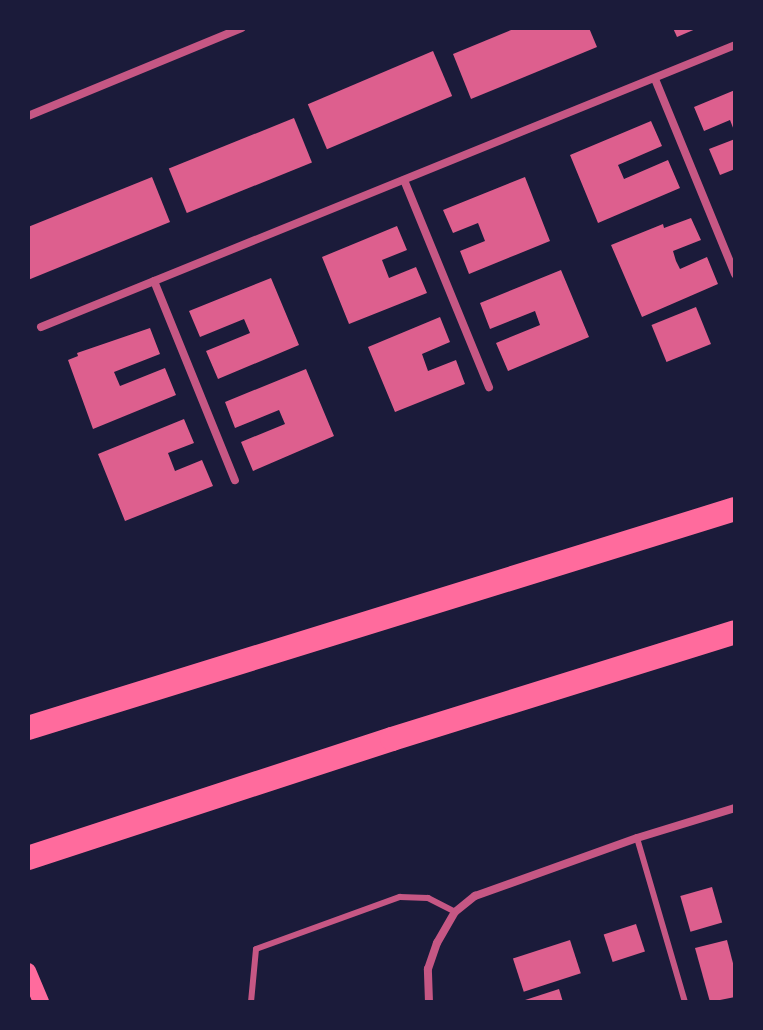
<!DOCTYPE html>
<style>
body{margin:0}
#map{position:relative;width:763px;height:1030px;overflow:hidden;background:#1b1b3a;font-family:"DM Sans",sans-serif}
div>[style]{position:absolute}
.building>*{inset:0;background:#dd5f8e;transform-origin:0 0}
.service>*{height:6px;margin:-3px;padding:0 3px;transform-origin:3px;border-radius:3px;background:#c65784}
.minor>*{height:8px;margin:-4px;padding:0 4px;transform-origin:4px;border-radius:4px;background:#c65784}
.secondary>*{height:16px;margin:-8px;padding:0 8px;transform-origin:8px;border-radius:8px;background:#ff6b9d}
.motorway>*{height:24px;margin:-12px;padding:0 12px;transform-origin:12px;border-radius:12px;background:#ff6b9d}
span{translate:-50% -50%;white-space:nowrap;text-align:center;line-height:1.15;-webkit-text-stroke:8px #1b1b3a;paint-order:stroke}
.frame{position:absolute;inset:0;border:30px solid #1b1b3a;pointer-events:none}
</style>
<div id="map">
<div class="building">
<i style="clip-path:polygon(516px 28px,589px 28px,597px 47px,471px 99px,453px 54px)"></i>
<i style="clip-path:polygon(673px 28px,698px 28px,677px 37px)"></i>
<i style="left:433px;top:51px;width:49px;height:136px;rotate:67deg"></i>
<i style="clip-path:polygon(735px 90px,735px 133px,730px 120px,704px 131px,694px 107px)"></i>
<i style="left:294px;top:118px;width:48px;height:135px;rotate:68deg"></i>
<i style="clip-path:polygon(651px 121px,662px 146px,618px 165px,624px 179px,668px 160px,680px 188px,598px 223px,570px 155px)"></i>
<i style="clip-path:polygon(735px 139px,735px 169px,720px 175px,709px 149px)"></i>
<i style="clip-path:polygon(152px 177px,170px 222px,28px 280px,28px 227px)"></i>
<i style="clip-path:polygon(525px 177px,550px 241px,469px 274px,460px 251px,485px 241px,478px 223px,453px 233px,443px 210px)"></i>
<i style="clip-path:polygon(691px 218px,701px 240px,673px 251px,676px 261px,680px 269px,707px 257px,718px 284px,642px 317px,611px 245px,663px 224px,664px 228px)"></i>
<i style="clip-path:polygon(397px 226px,407px 250px,382px 260px,389px 278px,416px 267px,427px 293px,349px 324px,322px 257px)"></i>
<i style="clip-path:polygon(561px 270px,589px 337px,508px 371px,496px 343px,540px 325px,535px 311px,490px 329px,480px 303px)"></i>
<i style="clip-path:polygon(271px 278px,299px 345px,218px 379px,206px 351px,250px 333px,244px 319px,200px 337px,189px 311px)"></i>
<i style="left:696px;top:307px;width:40px;height:48px;rotate:68deg"></i>
<i style="clip-path:polygon(440px 317px,450px 342px,422px 354px,428px 371px,456px 360px,465px 384px,395px 412px,368px 347px)"></i>
<i style="clip-path:polygon(150px 328px,160px 354px,114px 372px,120px 386px,165px 368px,176px 395px,93px 429px,68px 360px,78px 356px,77px 353px)"></i>
<i style="clip-path:polygon(306px 369px,334px 436px,253px 471px,241px 442px,285px 424px,279px 410px,235px 428px,225px 402px)"></i>
<i style="clip-path:polygon(184px 419px,194px 443px,168px 453px,175px 471px,202px 460px,213px 486px,125px 521px,98px 454px)"></i>
<i style="left:712px;top:887px;width:37px;height:33px;rotate:74deg"></i>
<i style="left:636px;top:924px;width:29px;height:34px;rotate:72deg"></i>
<i style="left:570px;top:940px;width:35px;height:60px;rotate:72deg"></i>
<i style="clip-path:polygon(727px 940px,735px 971px,735px 997px,710px 1002px,695px 948px)"></i>
<i style="clip-path:polygon(559px 989px,563px 1002px,522px 1002px,522px 1001px)"></i>
</div>
<div class="service">
<i style="left:637px;top:838px;width:171px;rotate:73.7deg"></i>
<i style="left:251px;top:1002px;width:53px;rotate:-84.6deg"></i>
<i style="left:256px;top:949px;width:153px;rotate:-19.9deg"></i>
<i style="left:400px;top:897px;width:28px;rotate:2deg"></i>
<i style="left:428px;top:898px;width:30px;rotate:27deg"></i>
</div>
<div class="minor">
<i style="left:655px;top:79px;width:211px;rotate:67.7deg"></i>
<i style="left:28px;top:116px;width:231px;rotate:-22.4deg"></i>
<i style="left:404px;top:180px;width:224px;rotate:67.7deg"></i>
<i style="left:154px;top:281px;width:215px;rotate:67.9deg"></i>
<i style="left:41px;top:327px;width:749px;rotate:-22.11deg"></i>
<i style="left:429px;top:1002px;width:33px;rotate:-92deg"></i>
<i style="left:428px;top:969px;width:28px;rotate:-71deg"></i>
<i style="left:437px;top:943px;width:36px;rotate:-60deg"></i>
<i style="left:455px;top:912px;width:26px;rotate:-39deg"></i>
<i style="left:475px;top:896px;width:172px;rotate:-19.7deg"></i>
<i style="left:637px;top:838px;width:102px;rotate:-17deg"></i>
</div>
<div class="secondary">
<i style="left:28px;top:971px;width:34px;rotate:67deg"></i>
</div>
<div class="motorway">
<i style="left:28px;top:728px;width:740px;rotate:-17.21deg"></i>
<i style="left:28px;top:858px;width:383px;rotate:-18.1deg"></i>
<i style="left:392px;top:739px;width:359px;rotate:-17.3deg"></i>
</div>
<div class="frame"></div>
</div>
